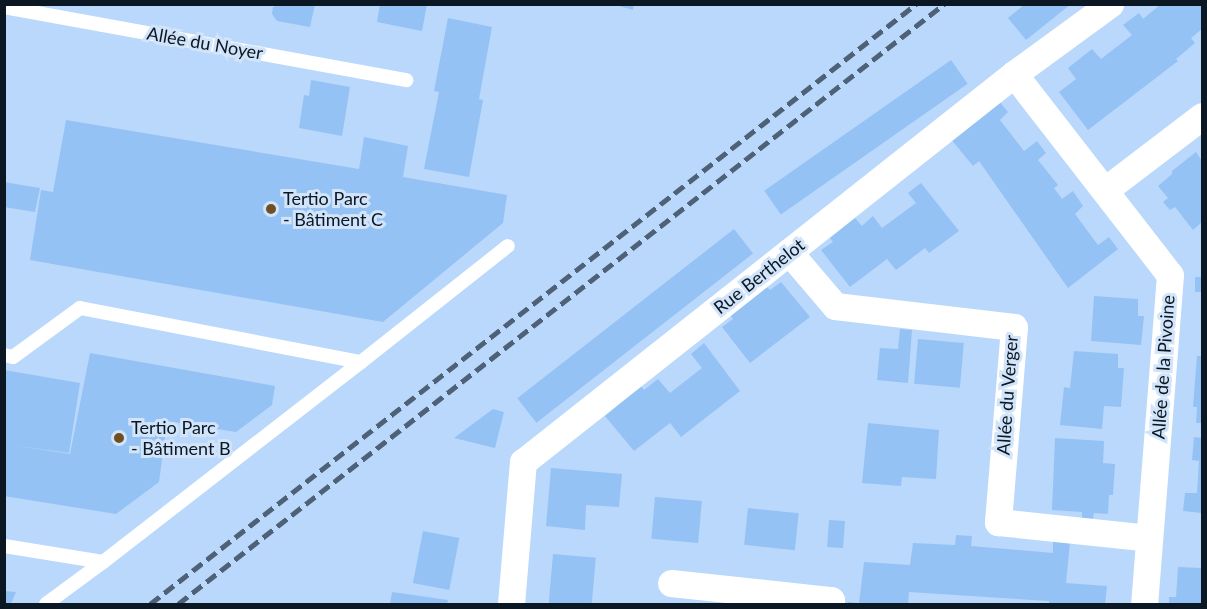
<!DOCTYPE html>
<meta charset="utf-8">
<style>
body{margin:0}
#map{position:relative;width:1207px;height:609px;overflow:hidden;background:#b9d8fb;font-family:Lato,sans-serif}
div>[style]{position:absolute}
.building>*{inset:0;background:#95c2f4;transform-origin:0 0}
.service>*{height:14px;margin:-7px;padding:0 7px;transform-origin:7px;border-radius:7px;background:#fff}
.minor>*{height:27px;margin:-13.5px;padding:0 13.5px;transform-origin:13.5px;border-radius:13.5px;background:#fff}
.rail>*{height:4.5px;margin-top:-2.25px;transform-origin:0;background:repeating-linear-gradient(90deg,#4e6176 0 12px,transparent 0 18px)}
.dots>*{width:16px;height:16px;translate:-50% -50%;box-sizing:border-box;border:3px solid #d1e4f9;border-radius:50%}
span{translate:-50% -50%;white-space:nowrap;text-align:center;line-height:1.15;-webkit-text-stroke:6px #d1e4f9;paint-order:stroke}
.street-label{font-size:18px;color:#0b1723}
.poi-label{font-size:18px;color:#0b1723}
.left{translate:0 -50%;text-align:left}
.frame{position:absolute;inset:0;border:6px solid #0b1723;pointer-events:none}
</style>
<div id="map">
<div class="building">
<i style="clip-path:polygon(281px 4px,315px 4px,310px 27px,277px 21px,272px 14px,273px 7px)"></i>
<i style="clip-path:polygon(380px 4px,427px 4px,422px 31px,377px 22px)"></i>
<i style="clip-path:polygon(612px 4px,634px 4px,633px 10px)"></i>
<i style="clip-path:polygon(1025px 4px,1071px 4px,1026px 40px,1008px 18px)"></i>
<i style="clip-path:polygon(1161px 4px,1202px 4px,1202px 29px,1191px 38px,1195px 43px,1176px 59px,1178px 61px,1088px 130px,1059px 92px,1076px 79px,1068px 68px,1092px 49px,1101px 59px,1132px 35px,1123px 25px,1139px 13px,1143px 19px)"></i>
<i style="clip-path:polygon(448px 18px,492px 27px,479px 99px,483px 100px,469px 177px,424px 169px,439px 92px,434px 91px)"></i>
<i style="left:951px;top:60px;width:29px;height:228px;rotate:55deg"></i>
<i style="clip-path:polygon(311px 80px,350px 87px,342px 136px,299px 128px,304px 95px,309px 96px)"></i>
<i style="clip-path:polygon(999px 101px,1008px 112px,1000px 120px,1024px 151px,1037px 141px,1046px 153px,1038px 160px,1058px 185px,1054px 188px,1062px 199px,1073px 191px,1083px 206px,1075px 214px,1098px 245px,1109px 237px,1118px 249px,1068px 288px,979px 161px,973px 166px,950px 138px)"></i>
<i style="clip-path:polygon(66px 120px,359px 169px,364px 137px,408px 146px,403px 177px,507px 195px,503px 223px,383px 322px,30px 260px,41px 190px,53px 192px)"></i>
<i style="clip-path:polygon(1196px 152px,1202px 161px,1202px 222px,1193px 230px,1175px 207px,1170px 210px,1163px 202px,1168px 198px,1158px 186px,1172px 174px,1172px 171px)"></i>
<i style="clip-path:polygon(4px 182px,40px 188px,35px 212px,4px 207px)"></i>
<i style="clip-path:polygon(921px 183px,959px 231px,929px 253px,925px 248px,896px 270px,887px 259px,850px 287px,821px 250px,833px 242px,830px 238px,855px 218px,862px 226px,873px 216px,882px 228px,916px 203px,908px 193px)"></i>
<i style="left:734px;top:229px;width:31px;height:275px;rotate:52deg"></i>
<i style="left:1195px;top:277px;width:7px;height:15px"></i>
<i style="clip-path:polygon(781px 282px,810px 317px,750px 363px,722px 327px,733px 319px,729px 314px,766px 286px,770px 290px)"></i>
<i style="clip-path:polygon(1094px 296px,1138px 299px,1138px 316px,1144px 316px,1141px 345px,1091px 341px)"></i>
<i style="clip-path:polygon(900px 329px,912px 330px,908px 383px,877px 380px,880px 348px,898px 349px)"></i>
<i style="left:918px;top:339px;width:46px;height:45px;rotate:5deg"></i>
<i style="clip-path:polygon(704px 343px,740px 391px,681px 437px,670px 423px,634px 451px,605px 416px,617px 406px,615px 403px,639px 384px,644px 390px,658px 379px,670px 393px,702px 368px,691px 354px)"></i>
<i style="clip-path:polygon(1074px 351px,1118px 354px,1118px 368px,1124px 368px,1121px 407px,1104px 406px,1102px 429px,1060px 425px,1064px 387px,1070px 388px)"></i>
<i style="clip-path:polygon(90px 353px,275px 386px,272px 405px,236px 432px,167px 421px,159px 482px,116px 514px,4px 496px,4px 370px,80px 383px,69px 453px,12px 445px,70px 454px)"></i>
<i style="clip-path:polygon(1197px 356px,1202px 356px,1202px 423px,1196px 423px,1197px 407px,1193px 407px)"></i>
<i style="clip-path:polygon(493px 409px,504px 412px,495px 448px,454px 438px)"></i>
<i style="clip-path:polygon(868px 423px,939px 430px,936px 479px,902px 477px,901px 486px,862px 483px)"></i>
<i style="clip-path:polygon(1194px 437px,1202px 438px,1202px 513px,1183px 511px,1185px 493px,1197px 493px,1199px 461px,1192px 460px)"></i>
<i style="clip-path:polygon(1055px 438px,1104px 441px,1103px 463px,1115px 464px,1113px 495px,1109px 495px,1108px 514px,1094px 513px,1093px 519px,1082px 518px,1082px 512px,1052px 510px)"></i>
<i style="clip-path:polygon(551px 468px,622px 474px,619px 507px,586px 505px,585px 530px,546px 526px)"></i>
<i style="left:655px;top:497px;width:47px;height:42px;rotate:5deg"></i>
<i style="left:748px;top:508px;width:51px;height:37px;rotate:6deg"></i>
<i style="left:829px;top:520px;width:16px;height:27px;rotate:4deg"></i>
<i style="left:423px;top:531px;width:37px;height:53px;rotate:11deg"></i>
<i style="clip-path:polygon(956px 535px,972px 536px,971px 546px,1053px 553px,1053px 541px,1070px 542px,1066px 583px,1107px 586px,1105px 604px,1049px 604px,1049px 601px,909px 592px,908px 604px,847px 604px,848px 602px,859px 603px,864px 562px,910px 565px,913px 543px,955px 545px)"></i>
<i style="left:553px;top:554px;width:43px;height:50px;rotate:5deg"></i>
<i style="clip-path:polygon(1178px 567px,1202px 568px,1202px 604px,1169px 604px,1169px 597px,1176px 597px)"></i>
<i style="clip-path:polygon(4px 591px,16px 592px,11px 604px,4px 604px)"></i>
<i style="clip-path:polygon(392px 592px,448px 600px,447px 604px,390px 604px)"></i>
</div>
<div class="service">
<i style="left:4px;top:7px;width:409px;rotate:10.3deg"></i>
<i style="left:4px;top:355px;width:9px;rotate:13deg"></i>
<i style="left:13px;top:357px;width:83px;rotate:-36.2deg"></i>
<i style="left:80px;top:308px;width:286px;rotate:10.9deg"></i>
<i style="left:361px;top:362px;width:326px;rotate:142.2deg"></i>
<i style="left:103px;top:562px;width:100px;rotate:-170.8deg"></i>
<i style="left:361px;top:362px;width:187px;rotate:-38.3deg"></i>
<i style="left:46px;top:604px;width:71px;rotate:-36.4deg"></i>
</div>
<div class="minor">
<i style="left:1014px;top:74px;width:254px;rotate:52.2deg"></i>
<i style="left:1170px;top:275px;width:330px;rotate:94.5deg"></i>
<i style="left:1105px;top:190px;width:122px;rotate:-37.3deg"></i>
<i style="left:789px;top:252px;width:71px;rotate:49.6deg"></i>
<i style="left:835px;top:306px;width:180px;rotate:6.7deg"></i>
<i style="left:1014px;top:327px;width:196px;rotate:94.7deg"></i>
<i style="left:998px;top:522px;width:152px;rotate:6deg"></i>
<i style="left:671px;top:583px;width:161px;rotate:6.1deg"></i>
<i style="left:831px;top:600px;width:4px;rotate:104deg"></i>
<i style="left:511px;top:604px;width:143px;rotate:-85.2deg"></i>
<i style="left:523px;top:462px;width:626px;rotate:-38.32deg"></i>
<i style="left:1014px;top:74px;width:119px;rotate:-36.1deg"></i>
</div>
<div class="rail">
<i style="left:150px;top:604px;width:973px;rotate:-38.07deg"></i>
<i style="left:178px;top:604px;width:973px;rotate:-38.07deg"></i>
</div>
<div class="dots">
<i style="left:271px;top:209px;background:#6f5025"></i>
<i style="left:119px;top:438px;background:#6f5025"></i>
</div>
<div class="street-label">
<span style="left:205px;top:43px;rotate:10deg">Allée du Noyer</span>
<span style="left:759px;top:276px;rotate:-38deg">Rue Berthelot</span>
<span style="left:1163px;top:367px;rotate:-86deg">Allée de la Pivoine</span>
<span style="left:1007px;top:395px;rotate:-86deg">Allée du Verger</span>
</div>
<div class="poi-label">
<span class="left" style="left:283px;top:209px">Tertio Parc<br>- Bâtiment C</span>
<span class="left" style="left:131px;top:438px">Tertio Parc<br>- Bâtiment B</span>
</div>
<div class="frame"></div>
</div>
